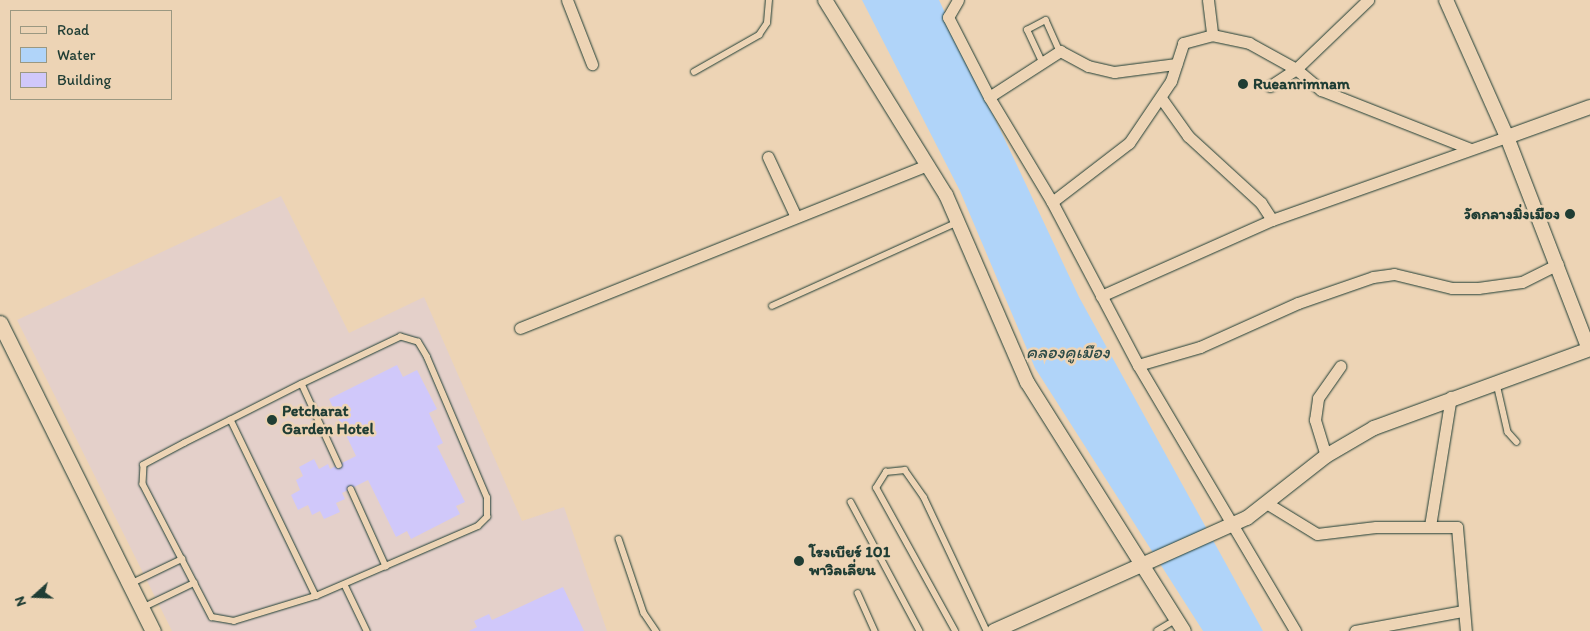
<!DOCTYPE html>
<meta charset="utf-8">
<style>
body{margin:0}
#map{position:relative;width:1590px;height:631px;overflow:hidden;background:#edd4b5;font-family:Itim,"Playpen Sans Thai",sans-serif}
div>[style]{position:absolute}
.built>*{inset:0;background:#e4d0ca}
.water>*{inset:0;background:#b0d4f9}
.building>*{inset:0;background:#d0c8fa}
.roads{filter:drop-shadow(0 0 1px #1f3d34) drop-shadow(0 0 1px #1f3d34)}
.service>*{height:5.5px;margin:-2.75px;padding:0 2.75px;transform-origin:2.75px;border-radius:2.75px;background:#edd4b5}
.minor>*{height:11px;margin:-5.5px;padding:0 5.5px;transform-origin:5.5px;border-radius:5.5px;background:#edd4b5}
.tertiary>*{height:14px;margin:-7px;padding:0 7px;transform-origin:7px;border-radius:7px;background:#edd4b5}
.secondary>*{height:15px;margin:-7.5px;padding:0 7.5px;transform-origin:7.5px;border-radius:7.5px;background:#edd4b5}
.dots>*{width:14px;height:14px;translate:-50% -50%;box-sizing:border-box;border:2px solid #edd4b5;border-radius:50%}
span{translate:-50% -50%;white-space:nowrap;text-align:center;line-height:1.15;-webkit-text-stroke:5px #edd4b5;paint-order:stroke}
.poi-label{font-size:16px;color:#1f3d34;font-weight:700}
.left{translate:0 -50%;text-align:left}
.right{translate:-100% -50%;text-align:right}
.water-label{font-size:18px;color:#2e4c48;font-style:italic}
.legend{position:absolute;left:10px;top:10px;width:162px;height:90px;box-sizing:border-box;background:#edd4b5;border:1px solid #9b9881;margin:0;padding:6px 9px;list-style:none;font-size:15px;color:#1f3d34}
.legend li{display:flex;align-items:center;gap:10px;height:25px}
.legend b{width:25px;border:1px solid #9b9881}
.north{position:absolute;left:10px;top:571px;width:50px;height:50px;-webkit-text-stroke:4px #edd4b5;paint-order:stroke;rotate:250deg;font-size:14px;font-weight:700;line-height:20px;text-align:center;color:#1f3d34}
.north::after{content:'';display:block;margin:auto;width:18px;height:22px;background:#1f3d34;clip-path:polygon(50% 0,100% 100%,50% 72%,0 100%)}
</style>
<div id="map">
<div class="built">
<i style="clip-path:polygon(281px 196px,349px 333px,424px 297px,522px 521px,564px 507px,607px 631px,172px 631px,17px 320px)"></i>
</div>
<div class="water">
<i style="clip-path:polygon(862px 0,939px 0,1079px 297px,1263px 631px,1203px 631px,1035px 368px,960px 191px)"></i>
</div>
<div class="building">
<i style="clip-path:polygon(397px 365px,403px 377px,417px 370px,437px 409px,429px 413px,443px 443px,437px 446px,465px 502px,456px 506px,460px 514px,411px 539px,407px 531px,396px 537px,368px 480px,342px 493px,345px 499px,336px 503px,340px 512px,324px 519px,320px 511px,312px 515px,308px 505px,298px 510px,291px 495px,300px 490px,296px 480px,303px 476px,299px 467px,314px 459px,319px 469px,328px 464px,330px 469px,356px 456px,329px 399px)"></i>
<i style="clip-path:polygon(563px 587px,584px 631px,469px 631px,477px 627px,474px 621px,489px 614px,492px 620px)"></i>
</div>
<div class="roads">
<div class="service">
<i style="left:1042px;top:62px;width:35px;rotate:-115deg"></i>
<i style="left:1027px;top:30px;width:21px;rotate:-28deg"></i>
<i style="left:1046px;top:20px;width:34px;rotate:66deg"></i>
<i style="left:694px;top:72px;width:75px;rotate:-29.6deg"></i>
<i style="left:759px;top:35px;width:14px;rotate:-56deg"></i>
<i style="left:767px;top:23px;width:23px;rotate:-85deg"></i>
<i style="left:772px;top:306px;width:204px;rotate:-24.3deg"></i>
<i style="left:302px;top:384px;width:89px;rotate:65.4deg"></i>
<i style="left:1497px;top:384px;width:49px;rotate:77.1deg"></i>
<i style="left:1508px;top:432px;width:13px;rotate:48deg"></i>
<i style="left:231px;top:420px;width:195px;rotate:64.2deg"></i>
<i style="left:316px;top:596px;width:176px;rotate:-23.4deg"></i>
<i style="left:478px;top:526px;width:13px;rotate:-45deg"></i>
<i style="left:487px;top:517px;width:19px;rotate:-90deg"></i>
<i style="left:487px;top:498px;width:153px;rotate:-113.1deg"></i>
<i style="left:427px;top:357px;width:17px;rotate:-121deg"></i>
<i style="left:418px;top:342px;width:18px;rotate:-164deg"></i>
<i style="left:401px;top:337px;width:110px;rotate:154.6deg"></i>
<i style="left:302px;top:384px;width:80px;rotate:153.1deg"></i>
<i style="left:231px;top:420px;width:51px;rotate:153.4deg"></i>
<i style="left:185px;top:443px;width:47px;rotate:151.8deg"></i>
<i style="left:144px;top:465px;width:19px;rotate:93deg"></i>
<i style="left:143px;top:484px;width:150px;rotate:62.6deg"></i>
<i style="left:212px;top:617px;width:22px;rotate:10deg"></i>
<i style="left:234px;top:621px;width:86px;rotate:-17deg"></i>
<i style="left:351px;top:489px;width:85px;rotate:65.6deg"></i>
<i style="left:851px;top:502px;width:146px;rotate:61.9deg"></i>
<i style="left:619px;top:539px;width:78px;rotate:71.3deg"></i>
<i style="left:644px;top:613px;width:22px;rotate:56deg"></i>
<i style="left:130px;top:584px;width:58px;rotate:-25.7deg"></i>
<i style="left:345px;top:585px;width:51px;rotate:64.4deg"></i>
<i style="left:858px;top:593px;width:42px;rotate:65.9deg"></i>
<i style="left:142px;top:608px;width:58px;rotate:-25.7deg"></i>
<i style="left:955px;top:631px;width:163px;rotate:-118.9deg"></i>
<i style="left:876px;top:488px;width:19px;rotate:-58deg"></i>
<i style="left:886px;top:472px;width:19px;rotate:-6deg"></i>
<i style="left:905px;top:470px;width:33px;rotate:55deg"></i>
<i style="left:924px;top:497px;width:148px;rotate:64.8deg"></i>
<i style="left:1157px;top:631px;width:21px;rotate:-31deg"></i>
</div>
<div class="minor">
<i style="left:567px;top:0;width:69px;rotate:68.7deg"></i>
<i style="left:958px;top:0;width:20px;rotate:120deg"></i>
<i style="left:948px;top:17px;width:90px;rotate:62.9deg"></i>
<i style="left:989px;top:97px;width:122px;rotate:59deg"></i>
<i style="left:1052px;top:202px;width:184px;rotate:62.2deg"></i>
<i style="left:1138px;top:365px;width:309px;rotate:59.4deg"></i>
<i style="left:1208px;top:0;width:35px;rotate:83deg"></i>
<i style="left:1270px;top:86px;width:31px;rotate:-33deg"></i>
<i style="left:1296px;top:69px;width:100px;rotate:-43.8deg"></i>
<i style="left:989px;top:97px;width:85px;rotate:-32.9deg"></i>
<i style="left:1060px;top:51px;width:32px;rotate:28deg"></i>
<i style="left:1088px;top:66px;width:27px;rotate:13deg"></i>
<i style="left:1114px;top:72px;width:63px;rotate:-7.4deg"></i>
<i style="left:1161px;top:98px;width:47px;rotate:54.6deg"></i>
<i style="left:1188px;top:136px;width:99px;rotate:42.5deg"></i>
<i style="left:1261px;top:203px;width:20px;rotate:57deg"></i>
<i style="left:768px;top:157px;width:66px;rotate:65deg"></i>
<i style="left:1052px;top:202px;width:97px;rotate:-37.5deg"></i>
<i style="left:1129px;top:143px;width:75px;rotate:-55.9deg"></i>
<i style="left:1171px;top:81px;width:40px;rotate:-72deg"></i>
<i style="left:1183px;top:43px;width:30px;rotate:-15deg"></i>
<i style="left:1212px;top:35px;width:38px;rotate:12deg"></i>
<i style="left:1249px;top:43px;width:54px;rotate:29deg"></i>
<i style="left:1296px;top:69px;width:33px;rotate:40deg"></i>
<i style="left:1321px;top:90px;width:161px;rotate:21.5deg"></i>
<i style="left:1101px;top:296px;width:187px;rotate:-24deg"></i>
<i style="left:1272px;top:220px;width:249px;rotate:-19.5deg"></i>
<i style="left:520px;top:328px;width:439px;rotate:-21.8deg"></i>
<i style="left:1138px;top:365px;width:65px;rotate:-16.2deg"></i>
<i style="left:1200px;top:347px;width:107px;rotate:-24.2deg"></i>
<i style="left:1298px;top:303px;width:79px;rotate:-19.1deg"></i>
<i style="left:1373px;top:277px;width:21px;rotate:-8deg"></i>
<i style="left:1394px;top:274px;width:60px;rotate:13.6deg"></i>
<i style="left:1452px;top:288px;width:26px"></i>
<i style="left:1478px;top:288px;width:44px;rotate:-7.8deg"></i>
<i style="left:1522px;top:282px;width:40px;rotate:-26.6deg"></i>
<i style="left:1326px;top:456px;width:38px;rotate:-107deg"></i>
<i style="left:1315px;top:420px;width:22px;rotate:-82deg"></i>
<i style="left:1318px;top:398px;width:39px;rotate:-55deg"></i>
<i style="left:1268px;top:504px;width:57px;rotate:31.5deg"></i>
<i style="left:1317px;top:534px;width:59px;rotate:-6.8deg"></i>
<i style="left:1376px;top:527px;width:81px"></i>
<i style="left:1457px;top:527px;width:104px;rotate:85.1deg"></i>
<i style="left:1430px;top:526px;width:131px;rotate:-80.8deg"></i>
<i style="left:1355px;top:631px;width:110px;rotate:-10.5deg"></i>
</div>
<div class="tertiary">
<i style="left:825px;top:0;width:229px;rotate:58.2deg"></i>
<i style="left:946px;top:195px;width:204px;rotate:66.6deg"></i>
<i style="left:1027px;top:382px;width:294px;rotate:57.8deg"></i>
<i style="left:1446px;top:0;width:150px;rotate:66deg"></i>
<i style="left:1507px;top:137px;width:227px;rotate:68.9deg"></i>
<i style="left:1507px;top:137px;width:88px;rotate:-19.9deg"></i>
<i style="left:994px;top:631px;width:277px;rotate:-24.1deg"></i>
<i style="left:1247px;top:518px;width:100px;rotate:-38.1deg"></i>
<i style="left:1326px;top:456px;width:56px;rotate:-30.3deg"></i>
<i style="left:1374px;top:428px;width:230px;rotate:-20.1deg"></i>
</div>
<div class="secondary">
<i style="left:0;top:323px;width:344px;rotate:63.6deg"></i>
</div>
</div>
<div class="dots">
<i style="left:1243px;top:84px;background:#1f3d34"></i>
<i style="left:1570px;top:214px;background:#1f3d34"></i>
<i style="left:272px;top:420px;background:#1f3d34"></i>
<i style="left:799px;top:561px;background:#1f3d34"></i>
</div>
<div class="poi-label">
<span class="left" style="left:1253px;top:84px">Rueanrimnam</span>
<span class="right" style="left:1560px;top:214px">วัดกลางมิ่งเมือง</span>
<span class="left" style="left:282px;top:420px">Petcharat<br>Garden Hotel</span>
<span class="left" style="left:809px;top:561px">โรงเบียร์ 101<br>พาวิลเลี่ยน</span>
</div>
<div class="water-label">
<span style="left:1068px;top:352px">คลองคูเมือง</span>
</div>
<ul class="legend">
<li><b style="height:6px;background:#edd4b5"></b>Road</li>
<li><b style="height:14px;background:#b0d4f9"></b>Water</li>
<li><b style="height:14px;background:#d0c8fa"></b>Building</li>
</ul>
<div class="north">N</div>
</div>
